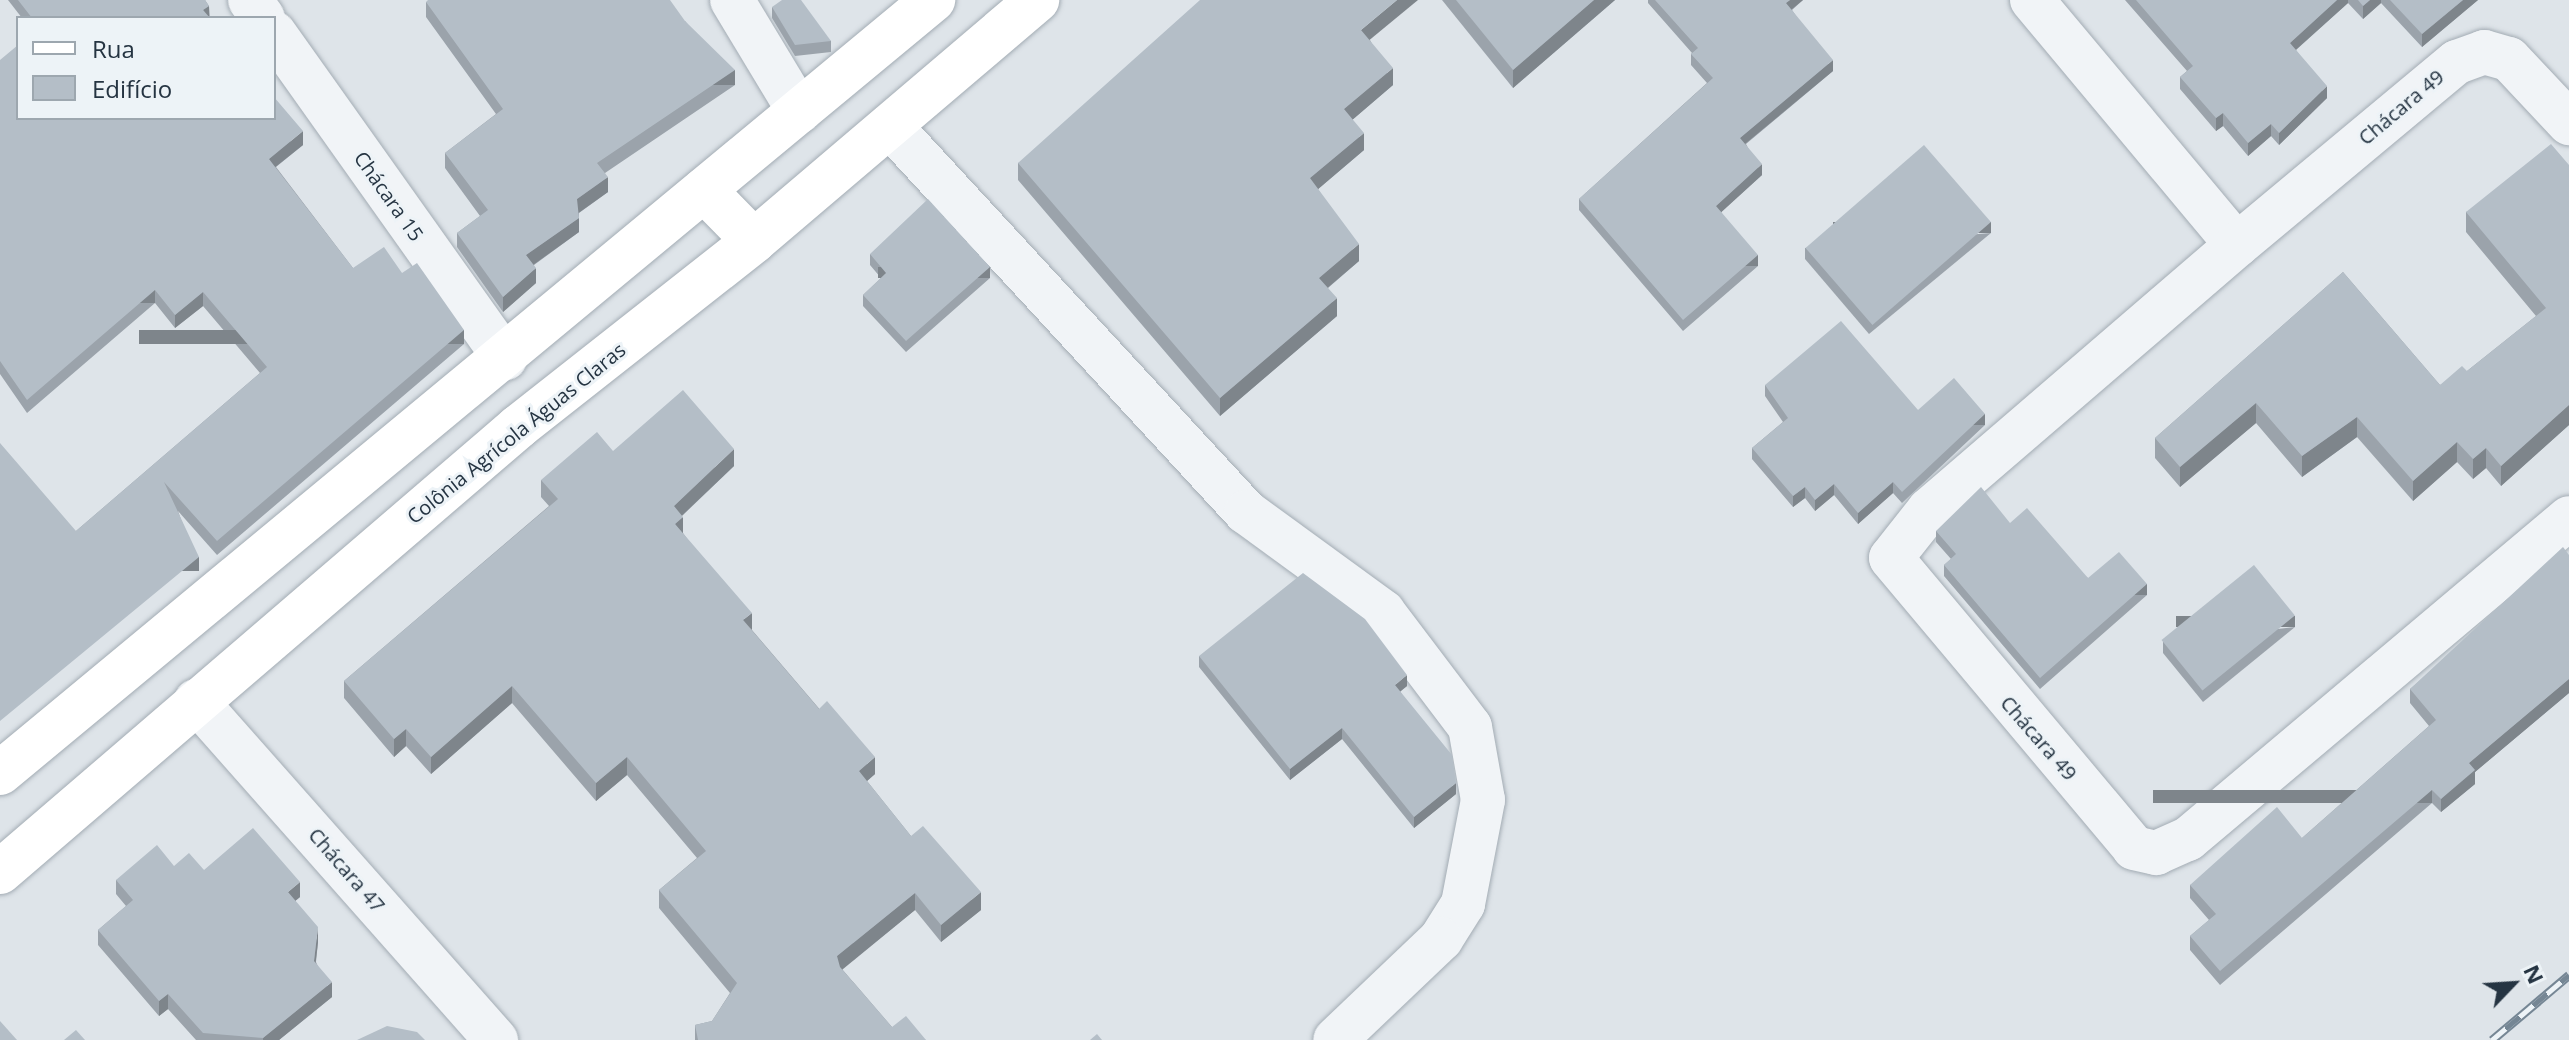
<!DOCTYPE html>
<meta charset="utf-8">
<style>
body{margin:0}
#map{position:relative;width:2569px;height:1040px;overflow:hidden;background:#dee4e9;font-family:"Open Sans",sans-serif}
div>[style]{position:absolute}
.roads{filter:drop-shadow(0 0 2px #a3acb4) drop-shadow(0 0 2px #a3acb4)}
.street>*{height:44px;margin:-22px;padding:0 22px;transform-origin:22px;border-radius:22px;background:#f1f4f7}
.secondary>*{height:44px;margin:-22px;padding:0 22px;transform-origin:22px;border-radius:22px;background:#fff}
.rail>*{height:9px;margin-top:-4.5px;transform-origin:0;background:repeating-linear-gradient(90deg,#edf3f7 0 18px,#758694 0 36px);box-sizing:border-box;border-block:2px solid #758694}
.wall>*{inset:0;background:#9ba3ab}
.shaded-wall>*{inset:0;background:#7e858b;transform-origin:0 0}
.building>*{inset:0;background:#b4bec7;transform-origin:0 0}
span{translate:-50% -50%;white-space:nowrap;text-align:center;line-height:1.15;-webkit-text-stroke:6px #edf3f7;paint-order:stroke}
.street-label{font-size:20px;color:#253442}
.legend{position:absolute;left:16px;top:16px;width:260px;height:104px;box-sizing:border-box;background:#edf3f7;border:2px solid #9da7af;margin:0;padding:10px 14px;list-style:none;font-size:24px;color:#253442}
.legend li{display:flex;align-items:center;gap:16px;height:40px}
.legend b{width:40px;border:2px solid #9da7af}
.north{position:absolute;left:2473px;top:944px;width:80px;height:80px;-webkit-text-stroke:6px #edf3f7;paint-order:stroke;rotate:65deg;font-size:22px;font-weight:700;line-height:32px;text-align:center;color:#253442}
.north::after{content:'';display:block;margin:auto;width:28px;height:36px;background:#253442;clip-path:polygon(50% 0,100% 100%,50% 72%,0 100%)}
</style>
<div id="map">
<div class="roads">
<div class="street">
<i style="left:250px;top:0;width:22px;rotate:54deg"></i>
<i style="left:732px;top:0;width:130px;rotate:58.9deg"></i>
<i style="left:2032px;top:0;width:319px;rotate:50.1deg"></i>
<i style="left:2237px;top:245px;width:406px;rotate:139.3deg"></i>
<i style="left:1929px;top:510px;width:61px;rotate:128.4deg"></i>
<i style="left:1891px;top:558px;width:378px;rotate:50deg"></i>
<i style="left:2134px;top:848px;width:23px;rotate:13deg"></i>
<i style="left:2156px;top:853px;width:35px;rotate:-24deg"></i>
<i style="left:2188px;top:839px;width:498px;rotate:-40.1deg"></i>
<i style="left:274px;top:33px;width:399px;rotate:54.6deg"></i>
<i style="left:890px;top:126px;width:525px;rotate:47.32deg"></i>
<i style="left:1246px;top:512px;width:170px;rotate:36.1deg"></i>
<i style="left:1383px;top:612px;width:144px;rotate:52.9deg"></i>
<i style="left:1470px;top:727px;width:74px;rotate:79.9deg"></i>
<i style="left:1483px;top:800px;width:106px;rotate:100.9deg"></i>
<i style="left:1463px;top:904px;width:41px;rotate:122.2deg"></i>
<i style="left:1441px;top:939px;width:146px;rotate:136.4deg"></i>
<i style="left:2237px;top:245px;width:286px;rotate:-39.8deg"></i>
<i style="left:2457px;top:62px;width:29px;rotate:-20deg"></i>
<i style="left:2484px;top:52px;width:26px;rotate:16deg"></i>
<i style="left:2509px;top:59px;width:88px;rotate:46.8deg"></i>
<i style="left:196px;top:701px;width:453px;rotate:48.5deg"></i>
</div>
<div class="secondary">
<i style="left:704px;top:190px;width:71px;rotate:45.6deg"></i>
<i style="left:0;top:773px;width:1212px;rotate:-39.64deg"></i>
<i style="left:0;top:872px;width:683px;rotate:-40.66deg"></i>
<i style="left:518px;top:427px;width:300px;rotate:-38.2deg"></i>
<i style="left:754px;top:241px;width:372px;rotate:-40.4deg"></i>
</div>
</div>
<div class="rail">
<i style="left:2492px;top:1040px;width:101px;rotate:-40.2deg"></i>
</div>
<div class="wall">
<i style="clip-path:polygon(8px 0,205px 0,209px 6px,210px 18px,22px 18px)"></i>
<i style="clip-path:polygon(1442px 0,1615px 0,1513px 88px)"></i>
<i style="clip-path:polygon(1648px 0,1803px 0,1792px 10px,1833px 71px,1746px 144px,1762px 175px,1721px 212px,1758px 266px,1683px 331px,1579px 210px,1579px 199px,1707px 83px,1691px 65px,1691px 54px,1692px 53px,1648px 3px)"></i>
<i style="clip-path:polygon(2125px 0,2478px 0,2422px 47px,2381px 3px,2363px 19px,2348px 3px,2296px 50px,2327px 98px,2279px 145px,2271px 136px,2248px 156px,2223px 126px,2216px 131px,2180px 89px,2180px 77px,2187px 71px)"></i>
<i style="clip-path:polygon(426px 2px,685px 21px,735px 85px,605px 173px,608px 192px,579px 213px,579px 232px,534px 265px,536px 283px,503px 312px,457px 247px,457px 233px,480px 216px,445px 168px,445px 153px,496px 114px,426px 17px)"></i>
<i style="clip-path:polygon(772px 7px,831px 41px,831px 52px,795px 56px,772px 18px)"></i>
<i style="clip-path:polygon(1370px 40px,1393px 85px,1352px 120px,1364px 150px,1318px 189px,1359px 261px,1328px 288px,1337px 316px,1220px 416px,1018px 180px,1018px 163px)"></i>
<i style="clip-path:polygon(0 60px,303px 145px,276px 167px,353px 268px,402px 273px,464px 344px,217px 555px,178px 511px,199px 571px,76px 531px,260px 373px,203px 306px,175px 328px,155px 303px,27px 413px,0 374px)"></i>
<i style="clip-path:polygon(2569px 165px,2569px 425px,2501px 486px,2486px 468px,2473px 479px,2457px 462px,2413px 501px,2357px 437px,2302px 477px,2256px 423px,2180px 487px,2155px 458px,2155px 438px,2343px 272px,2440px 385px,2467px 371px,2536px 316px,2466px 232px,2466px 212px)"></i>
<i style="clip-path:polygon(1991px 233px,1869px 334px,1805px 259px,1805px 248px)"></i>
<i style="clip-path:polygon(870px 254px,990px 278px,906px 352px,863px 306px,863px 295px,881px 278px,870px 265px)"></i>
<i style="clip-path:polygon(1765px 385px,1918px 410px,1985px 425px,1902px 503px,1893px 493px,1858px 524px,1834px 495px,1815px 511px,1805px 498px,1793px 507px,1752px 459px,1752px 448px,1783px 422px,1765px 396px)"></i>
<i style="clip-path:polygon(734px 466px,682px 516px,683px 533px,752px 630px,875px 774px,867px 781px,911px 836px,981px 910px,941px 942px,915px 910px,842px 969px,892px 1027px,926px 1040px,695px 1040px,695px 1025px,712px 1021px,730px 993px,659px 908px,659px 890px,697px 858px,627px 775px,596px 801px,512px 703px,431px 774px,406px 746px,394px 757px,344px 698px,344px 681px,549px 506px,541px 497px,541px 480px)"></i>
<i style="clip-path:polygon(2010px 523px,2088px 578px,2147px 595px,2040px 689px,1944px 576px,1944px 565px,1951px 559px,1936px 542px,1936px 531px)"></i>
<i style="clip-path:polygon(2569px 555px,2569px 693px,2475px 772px,2475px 784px,2441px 812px,2432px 803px,2220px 985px,2190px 950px,2190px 936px,2209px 920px,2190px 898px,2190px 885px,2302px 838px,2429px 726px,2410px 703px,2410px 689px)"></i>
<i style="clip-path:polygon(2295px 627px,2203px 702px,2163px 653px,2163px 642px)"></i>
<i style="clip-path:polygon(1199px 656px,1407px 686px,1400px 691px,1456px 794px,1414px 828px,1342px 739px,1290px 780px,1199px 667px)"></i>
<i style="clip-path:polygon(174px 866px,204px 870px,300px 897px,295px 901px,318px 942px,316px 962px,332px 997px,279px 1040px,196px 1040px,168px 1009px,159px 1016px,98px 945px,98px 930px,126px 906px,116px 894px,116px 880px)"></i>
</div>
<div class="shaded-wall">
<i style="clip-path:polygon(1397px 0,1418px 0,1361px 47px,1361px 30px)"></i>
<i style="clip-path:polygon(1594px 0,1615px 0,1513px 88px,1513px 70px)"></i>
<i style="clip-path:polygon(1790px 0,1803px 0,1786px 14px,1786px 3px)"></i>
<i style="clip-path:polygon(2337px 0,2348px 0,2348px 3px,2290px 55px,2290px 43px)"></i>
<i style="clip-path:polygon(2370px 0,2381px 0,2381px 3px,2363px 19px,2363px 6px)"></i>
<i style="clip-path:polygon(2463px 0,2478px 0,2422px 47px,2422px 34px)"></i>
<i style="clip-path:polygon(209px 6px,209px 18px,203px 10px)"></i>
<i style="clip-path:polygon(1833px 60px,1833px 71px,1740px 148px,1740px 138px)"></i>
<i style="clip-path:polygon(1393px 68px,1393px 85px,1344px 127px,1344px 109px)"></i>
<i style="left:735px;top:70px;width:15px;height:166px;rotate:90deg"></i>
<i style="clip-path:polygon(2327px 86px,2327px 98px,2279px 145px,2279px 133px)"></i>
<i style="clip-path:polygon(2223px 113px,2223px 126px,2216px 131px,2216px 118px)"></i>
<i style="clip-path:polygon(2271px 124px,2271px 136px,2248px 156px,2248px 143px)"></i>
<i style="clip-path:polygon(303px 131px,303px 145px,269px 172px,269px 159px)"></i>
<i style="clip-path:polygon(1364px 133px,1364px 150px,1310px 196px,1310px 178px)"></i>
<i style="clip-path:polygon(1762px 164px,1762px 175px,1716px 217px,1716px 206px)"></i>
<i style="clip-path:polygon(608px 177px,608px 192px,577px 214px,577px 199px)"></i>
<i style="clip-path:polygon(579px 218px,579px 232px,526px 270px,526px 255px)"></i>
<i style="left:1991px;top:222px;width:11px;height:158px;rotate:90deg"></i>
<i style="clip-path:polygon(1359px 244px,1359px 261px,1319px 295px,1319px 278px)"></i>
<i style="left:1758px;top:255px;width:11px;height:99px;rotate:90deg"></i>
<i style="left:990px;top:267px;width:11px;height:112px;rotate:90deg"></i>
<i style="clip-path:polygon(536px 268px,536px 283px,503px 312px,503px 297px)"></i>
<i style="left:155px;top:290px;width:13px;height:169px;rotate:90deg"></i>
<i style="clip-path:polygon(203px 292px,203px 306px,175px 328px,175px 315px)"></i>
<i style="clip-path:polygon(1337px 298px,1337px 316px,1220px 416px,1220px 398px)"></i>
<i style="left:464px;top:330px;width:14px;height:325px;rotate:90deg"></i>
<i style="clip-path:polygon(2256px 403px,2256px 423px,2180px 487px,2180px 467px)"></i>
<i style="clip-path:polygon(2569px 405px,2569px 425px,2501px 486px,2501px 466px)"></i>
<i style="left:1985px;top:414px;width:11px;height:114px;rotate:90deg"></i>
<i style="clip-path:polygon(2357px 417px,2357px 437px,2302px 477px,2302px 456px)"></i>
<i style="clip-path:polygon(2457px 442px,2457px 462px,2413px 501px,2413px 481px)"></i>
<i style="clip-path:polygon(2486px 448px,2486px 468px,2473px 479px,2473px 459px)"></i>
<i style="clip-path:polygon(734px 449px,734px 466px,674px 523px,674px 506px)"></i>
<i style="clip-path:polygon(1893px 482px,1893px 493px,1858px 524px,1858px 513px)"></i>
<i style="clip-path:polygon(1834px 484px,1834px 495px,1815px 511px,1815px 500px)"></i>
<i style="clip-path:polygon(1805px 487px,1805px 498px,1793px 507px,1793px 496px)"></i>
<i style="clip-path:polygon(683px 517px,683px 535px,675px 524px)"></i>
<i style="left:199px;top:557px;width:14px;height:258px;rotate:90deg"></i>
<i style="left:2147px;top:584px;width:11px;height:142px;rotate:90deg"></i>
<i style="clip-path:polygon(752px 613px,752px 630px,743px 620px)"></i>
<i style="left:2295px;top:616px;width:11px;height:119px;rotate:90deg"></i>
<i style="clip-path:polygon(1407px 675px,1407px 686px,1395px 696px,1395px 685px)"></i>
<i style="clip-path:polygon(2569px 679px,2569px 693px,2475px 772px,2475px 784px,2441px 812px,2441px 799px,2469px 763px)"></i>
<i style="clip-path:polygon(512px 686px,512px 703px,431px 774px,431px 757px)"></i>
<i style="clip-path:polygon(1342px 728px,1342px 739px,1290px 780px,1290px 769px)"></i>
<i style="clip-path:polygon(406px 729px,406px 746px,394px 757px,394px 739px)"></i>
<i style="clip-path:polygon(627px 757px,627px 775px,596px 801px,596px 783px)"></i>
<i style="clip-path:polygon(875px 757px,875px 774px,859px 788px,859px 771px)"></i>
<i style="clip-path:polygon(1456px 783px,1456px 794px,1414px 828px,1414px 817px)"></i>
<i style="left:2432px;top:790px;width:13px;height:279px;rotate:90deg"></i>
<i style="clip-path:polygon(300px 882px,300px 897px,288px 907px,288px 892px)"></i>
<i style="clip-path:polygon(981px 892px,981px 910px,941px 942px,941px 925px)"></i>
<i style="clip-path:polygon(915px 893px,915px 910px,837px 974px,837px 956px)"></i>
<i style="clip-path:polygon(318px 927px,318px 942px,314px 976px,314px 961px)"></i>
<i style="clip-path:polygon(332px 982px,332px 997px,279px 1040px,263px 1040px,263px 1038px)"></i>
<i style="clip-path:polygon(168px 994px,168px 1009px,159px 1016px,159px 1001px)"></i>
</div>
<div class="building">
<i style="clip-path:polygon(18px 0,205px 0,209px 6px,203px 10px,210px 18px,32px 18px)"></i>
<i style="clip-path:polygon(428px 0,670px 0,685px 21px,735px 70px,597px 163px,608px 177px,577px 199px,579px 218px,526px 255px,536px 268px,503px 297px,457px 233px,488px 210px,445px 153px,503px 109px,426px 2px)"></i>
<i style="clip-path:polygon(782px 0,801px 0,831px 41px,795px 45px,772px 7px)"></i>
<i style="clip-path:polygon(1200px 0,1397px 0,1361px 30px,1393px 68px,1344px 109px,1364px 133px,1310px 178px,1359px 244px,1319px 278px,1337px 298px,1220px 398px,1018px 163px)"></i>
<i style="clip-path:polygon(1456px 0,1594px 0,1513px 70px)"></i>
<i style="clip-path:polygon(1655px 0,1790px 0,1786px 3px,1833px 60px,1740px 138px,1762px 164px,1716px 206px,1758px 255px,1683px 320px,1579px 199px,1713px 78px,1691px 54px,1698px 48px)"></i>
<i style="clip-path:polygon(2136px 0,2337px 0,2290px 43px,2327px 86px,2279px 133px,2271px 124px,2248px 143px,2223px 113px,2216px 118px,2180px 77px,2193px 66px)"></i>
<i style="clip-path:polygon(2358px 0,2370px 0,2363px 6px)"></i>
<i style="clip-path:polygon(2390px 0,2463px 0,2422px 34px)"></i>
<i style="clip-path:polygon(18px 45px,18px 118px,274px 118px,274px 97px,303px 131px,269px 159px,353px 268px,384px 247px,402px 273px,417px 263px,464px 330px,217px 541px,164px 482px,199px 557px,0 721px,0 443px,76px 531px,267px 367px,203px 292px,175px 315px,155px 290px,27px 400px,0 361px,0 60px)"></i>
<i style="clip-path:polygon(2551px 144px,2569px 165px,2569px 405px,2501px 466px,2486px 448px,2473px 459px,2457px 442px,2413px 481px,2357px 417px,2302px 456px,2256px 403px,2180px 467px,2155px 438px,2343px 272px,2440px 385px,2462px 366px,2467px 371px,2546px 308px,2466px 212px)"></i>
<i style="left:1924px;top:145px;width:102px;height:157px;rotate:49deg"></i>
<i style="clip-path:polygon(928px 199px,990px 267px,906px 341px,863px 295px,886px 273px,870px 254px)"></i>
<i style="clip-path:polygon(1841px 321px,1918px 410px,1954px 378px,1985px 414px,1902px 492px,1893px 482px,1858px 513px,1834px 484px,1815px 500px,1805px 487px,1793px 496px,1752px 448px,1788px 418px,1765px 385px)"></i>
<i style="clip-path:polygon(683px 390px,734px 449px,674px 506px,683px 517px,675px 524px,752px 613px,743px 620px,819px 709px,827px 701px,875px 757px,859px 771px,911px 836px,923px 826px,981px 892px,941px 925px,915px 893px,837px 956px,840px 967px,892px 1027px,906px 1016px,926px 1040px,698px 1040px,695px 1025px,712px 1021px,737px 983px,659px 890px,706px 851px,627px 757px,596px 783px,512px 686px,431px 757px,406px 729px,394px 739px,344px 681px,558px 499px,541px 480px,597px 432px,613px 451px)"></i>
<i style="clip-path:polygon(1981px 487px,2010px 523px,2027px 508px,2088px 578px,2119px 552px,2147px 584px,2040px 678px,1944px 565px,1956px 554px,1936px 531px)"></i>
<i style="clip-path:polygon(2563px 547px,2569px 555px,2569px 679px,2469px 763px,2475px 770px,2441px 799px,2432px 790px,2220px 971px,2190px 936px,2216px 914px,2190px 885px,2277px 807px,2302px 838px,2436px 720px,2410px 689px)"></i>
<i style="left:2254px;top:565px;width:65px;height:119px;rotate:51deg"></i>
<i style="clip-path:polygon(1303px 573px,1365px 619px,1407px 675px,1395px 685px,1452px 755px,1456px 783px,1414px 817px,1342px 728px,1290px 769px,1199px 656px)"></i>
<i style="clip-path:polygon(253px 828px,300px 882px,288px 892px,318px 927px,314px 961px,332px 982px,263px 1038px,203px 1033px,168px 994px,159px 1001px,98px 930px,133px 900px,116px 880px,157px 845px,174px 866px,189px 853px,204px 870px)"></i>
<i style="clip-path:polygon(0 1021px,17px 1040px,0 1040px)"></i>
<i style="clip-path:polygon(387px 1026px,417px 1032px,425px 1040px,357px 1040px)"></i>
<i style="clip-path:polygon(76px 1030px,85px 1040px,64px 1040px)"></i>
<i style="clip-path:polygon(1097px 1034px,1102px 1040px,1090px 1040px)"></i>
</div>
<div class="street-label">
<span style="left:2401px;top:107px;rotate:-40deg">Chácara 49</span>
<span style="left:389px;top:196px;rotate:55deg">Chácara 15</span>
<span style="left:516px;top:433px;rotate:-39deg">Colônia Agrícola Águas Claras</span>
<span style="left:2039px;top:738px;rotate:49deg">Chácara 49</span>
<span style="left:347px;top:870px;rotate:49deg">Chácara 47</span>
</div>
<ul class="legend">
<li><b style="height:10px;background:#fff"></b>Rua</li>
<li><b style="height:22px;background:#b4bec7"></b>Edifício</li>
</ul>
<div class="north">N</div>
</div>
